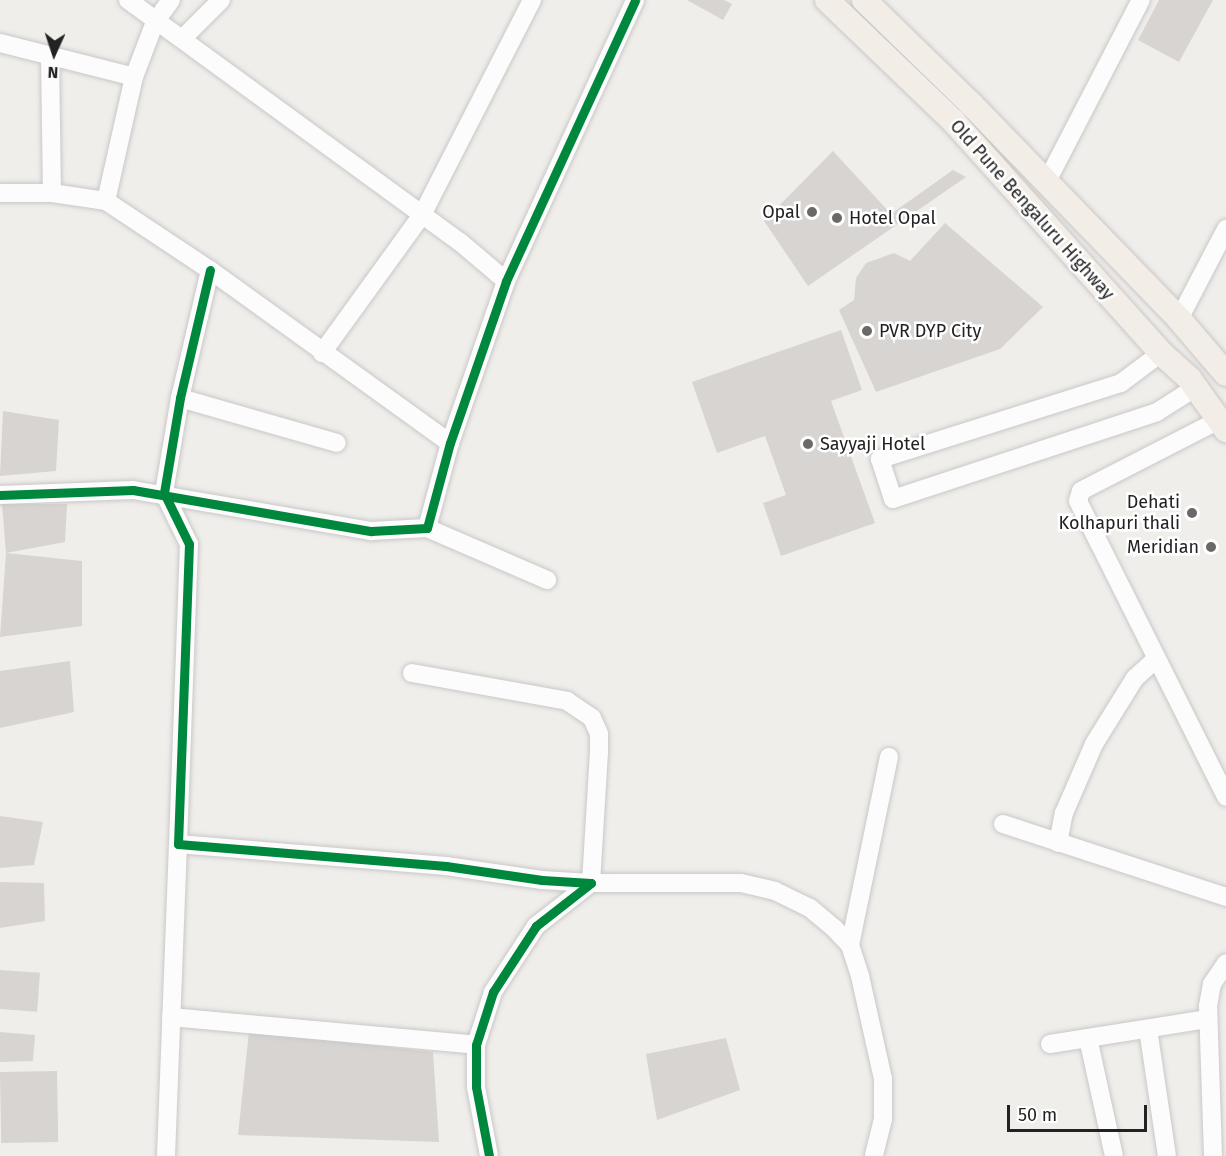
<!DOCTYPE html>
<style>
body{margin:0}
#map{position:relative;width:1226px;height:1156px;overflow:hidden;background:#f0eeeb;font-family:"Fira Sans",sans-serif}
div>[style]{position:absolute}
.building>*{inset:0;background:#d7d4d2;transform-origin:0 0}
.roads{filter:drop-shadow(0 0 2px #c9c8c7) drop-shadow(0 0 2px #c9c8c7)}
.minor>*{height:18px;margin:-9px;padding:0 9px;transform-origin:9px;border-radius:9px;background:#fdfcfc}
.major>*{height:24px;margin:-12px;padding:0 12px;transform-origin:12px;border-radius:12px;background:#f3ede7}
.cycleway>*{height:9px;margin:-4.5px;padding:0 4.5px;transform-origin:4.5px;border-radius:4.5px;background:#00873e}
.dots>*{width:16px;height:16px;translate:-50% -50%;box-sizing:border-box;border:3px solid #fff;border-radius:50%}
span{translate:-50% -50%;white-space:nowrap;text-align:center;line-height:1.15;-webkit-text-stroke:5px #fff;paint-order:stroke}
.street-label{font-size:18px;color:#222}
.poi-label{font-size:18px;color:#222}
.right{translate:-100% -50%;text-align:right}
.left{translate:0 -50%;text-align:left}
.north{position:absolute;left:24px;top:24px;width:60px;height:60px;-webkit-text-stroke:4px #fff;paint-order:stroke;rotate:183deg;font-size:16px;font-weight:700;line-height:24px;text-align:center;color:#222}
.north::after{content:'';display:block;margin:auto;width:21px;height:27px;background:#222;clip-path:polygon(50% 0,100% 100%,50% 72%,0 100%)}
.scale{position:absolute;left:1007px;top:1105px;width:140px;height:27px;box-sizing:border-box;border:3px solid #222;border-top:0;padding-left:8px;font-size:18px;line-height:21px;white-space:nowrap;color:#222;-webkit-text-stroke:4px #fff;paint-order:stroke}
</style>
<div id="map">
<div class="building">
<i style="clip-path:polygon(687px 0,724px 0,732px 4px,723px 20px)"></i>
<i style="clip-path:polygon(1159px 0,1213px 0,1179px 62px,1138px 40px)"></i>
<i style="clip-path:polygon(833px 151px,891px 214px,953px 170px,966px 177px,808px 286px,764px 221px)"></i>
<i style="clip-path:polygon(945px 223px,1043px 307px,1000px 349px,876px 392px,839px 310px,854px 300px,856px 278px,866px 263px,894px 253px,910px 261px)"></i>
<i style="clip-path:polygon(841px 330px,862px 390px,831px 401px,875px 523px,781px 556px,763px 503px,786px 495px,765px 436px,717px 453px,692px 382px)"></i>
<i style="clip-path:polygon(3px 411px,59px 420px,56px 471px,0 476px)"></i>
<i style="clip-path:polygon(2px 504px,67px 504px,65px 542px,6px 553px)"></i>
<i style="clip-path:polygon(6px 553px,82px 561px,82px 626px,0 637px)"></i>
<i style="clip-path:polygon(70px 661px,74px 712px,0 728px,0 671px)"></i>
<i style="clip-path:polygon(0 816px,43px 822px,34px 865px,0 868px)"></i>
<i style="clip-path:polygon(0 882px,44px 883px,45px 921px,0 928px)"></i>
<i style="left:0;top:970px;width:40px;height:39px;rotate:4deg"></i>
<i style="clip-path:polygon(249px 1031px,433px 1052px,439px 1142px,238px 1135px)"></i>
<i style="clip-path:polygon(0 1032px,35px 1035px,33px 1061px,0 1062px)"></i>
<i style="clip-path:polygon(726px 1038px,740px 1090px,657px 1120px,646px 1054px)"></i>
<i style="left:57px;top:1071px;width:71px;height:57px;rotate:89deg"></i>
</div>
<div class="roads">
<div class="minor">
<i style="left:128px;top:0;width:411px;rotate:36.1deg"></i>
<i style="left:460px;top:242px;width:60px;rotate:40.3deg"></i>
<i style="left:182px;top:39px;width:55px;rotate:-45deg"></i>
<i style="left:0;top:43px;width:138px;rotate:14.2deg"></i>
<i style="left:50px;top:55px;width:138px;rotate:89.2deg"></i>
<i style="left:1046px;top:183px;width:206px;rotate:-62.6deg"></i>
<i style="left:0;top:193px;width:52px"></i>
<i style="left:52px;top:193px;width:55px;rotate:8.4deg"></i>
<i style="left:106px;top:201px;width:125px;rotate:33.6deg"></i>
<i style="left:210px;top:270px;width:296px;rotate:35.8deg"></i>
<i style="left:106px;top:201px;width:127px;rotate:-77.3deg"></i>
<i style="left:134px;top:77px;width:59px;rotate:-69.1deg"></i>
<i style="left:155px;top:22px;width:27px;rotate:-54deg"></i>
<i style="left:210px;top:270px;width:131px;rotate:103.2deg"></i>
<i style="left:180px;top:398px;width:96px;rotate:99.6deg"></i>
<i style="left:164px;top:493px;width:57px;rotate:63.9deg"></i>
<i style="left:189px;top:544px;width:300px;rotate:92.1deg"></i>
<i style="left:178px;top:844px;width:269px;rotate:4.7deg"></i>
<i style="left:446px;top:866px;width:97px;rotate:8.3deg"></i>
<i style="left:542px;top:880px;width:49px;rotate:3.5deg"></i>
<i style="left:591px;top:883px;width:70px;rotate:142deg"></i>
<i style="left:536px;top:926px;width:79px;rotate:123.1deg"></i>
<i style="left:493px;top:992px;width:56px;rotate:107.8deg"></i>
<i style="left:476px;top:1045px;width:42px;rotate:90deg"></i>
<i style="left:476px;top:1087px;width:70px;rotate:79.3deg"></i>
<i style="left:1179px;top:319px;width:102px;rotate:-62.4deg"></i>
<i style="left:322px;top:353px;width:170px;rotate:-54.1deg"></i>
<i style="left:422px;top:215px;width:242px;rotate:-62.9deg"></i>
<i style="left:1161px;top:353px;width:50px;rotate:143.1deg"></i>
<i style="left:1121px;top:383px;width:253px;rotate:162.5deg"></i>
<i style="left:880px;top:459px;width:42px;rotate:72deg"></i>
<i style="left:893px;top:499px;width:278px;rotate:-18.2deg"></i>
<i style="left:1157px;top:412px;width:45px;rotate:-32.3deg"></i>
<i style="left:180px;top:398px;width:163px;rotate:16deg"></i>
<i style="left:1219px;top:420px;width:155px;rotate:152.8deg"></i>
<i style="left:1081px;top:491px;width:10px;rotate:107deg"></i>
<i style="left:1078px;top:501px;width:331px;rotate:63.4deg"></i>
<i style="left:0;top:495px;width:133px;rotate:-2.2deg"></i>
<i style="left:133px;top:490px;width:242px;rotate:9.8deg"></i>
<i style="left:371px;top:531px;width:56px;rotate:-3.1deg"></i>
<i style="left:427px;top:528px;width:88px;rotate:-74.9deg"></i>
<i style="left:450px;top:443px;width:171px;rotate:-70.9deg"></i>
<i style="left:506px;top:281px;width:309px;rotate:-65.3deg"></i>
<i style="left:427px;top:528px;width:131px;rotate:23.4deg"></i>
<i style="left:412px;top:673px;width:158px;rotate:10.2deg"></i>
<i style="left:567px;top:701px;width:30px;rotate:34deg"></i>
<i style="left:592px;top:718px;width:17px;rotate:66deg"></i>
<i style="left:599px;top:734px;width:18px;rotate:90deg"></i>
<i style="left:599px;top:752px;width:131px;rotate:93.5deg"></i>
<i style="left:591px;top:883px;width:150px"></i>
<i style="left:741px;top:883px;width:35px;rotate:13deg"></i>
<i style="left:775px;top:891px;width:39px;rotate:26deg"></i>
<i style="left:810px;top:908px;width:31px;rotate:40deg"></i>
<i style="left:834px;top:928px;width:23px;rotate:47deg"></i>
<i style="left:850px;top:945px;width:33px;rotate:72deg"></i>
<i style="left:860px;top:976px;width:106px;rotate:77.4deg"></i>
<i style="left:883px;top:1079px;width:40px;rotate:90deg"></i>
<i style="left:883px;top:1119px;width:38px;rotate:104deg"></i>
<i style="left:1003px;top:824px;width:235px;rotate:18.1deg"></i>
<i style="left:1058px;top:843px;width:31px;rotate:-79deg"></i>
<i style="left:1064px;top:813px;width:75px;rotate:-66.5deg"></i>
<i style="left:1094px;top:744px;width:78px;rotate:-58.2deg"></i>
<i style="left:1135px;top:678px;width:28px;rotate:-42deg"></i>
<i style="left:850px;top:945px;width:192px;rotate:-78.3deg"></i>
<i style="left:171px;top:1017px;width:306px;rotate:5.2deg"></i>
<i style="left:1148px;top:1029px;width:128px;rotate:81.5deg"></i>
<i style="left:1088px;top:1038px;width:121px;rotate:77.6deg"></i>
<i style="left:1050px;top:1044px;width:160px;rotate:-9deg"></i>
<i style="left:166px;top:1156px;width:312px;rotate:-87.8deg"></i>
<i style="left:1213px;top:1156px;width:150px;rotate:-91.9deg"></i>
<i style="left:1208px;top:1006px;width:22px;rotate:-80deg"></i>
<i style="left:1212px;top:984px;width:25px;rotate:-56deg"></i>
</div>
<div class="major">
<i style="left:827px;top:0;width:176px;rotate:43.8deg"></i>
<i style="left:954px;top:122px;width:310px;rotate:48.1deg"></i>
<i style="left:1161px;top:353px;width:38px;rotate:42deg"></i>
<i style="left:1189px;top:378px;width:64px;rotate:54.6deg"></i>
<i style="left:864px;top:0;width:149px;rotate:44.2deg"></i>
<i style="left:971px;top:104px;width:299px;rotate:45.9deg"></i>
<i style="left:1179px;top:319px;width:72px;rotate:49.5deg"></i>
</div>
</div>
<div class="cycleway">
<i style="left:210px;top:270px;width:131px;rotate:103.2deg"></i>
<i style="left:180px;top:398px;width:96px;rotate:99.6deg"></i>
<i style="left:164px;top:493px;width:57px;rotate:63.9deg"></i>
<i style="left:189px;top:544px;width:300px;rotate:92.1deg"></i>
<i style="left:178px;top:844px;width:269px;rotate:4.7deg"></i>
<i style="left:446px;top:866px;width:97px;rotate:8.3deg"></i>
<i style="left:542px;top:880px;width:49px;rotate:3.5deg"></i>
<i style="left:591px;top:883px;width:70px;rotate:142deg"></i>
<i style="left:536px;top:926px;width:79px;rotate:123.1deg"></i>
<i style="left:493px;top:992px;width:56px;rotate:107.8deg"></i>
<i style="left:476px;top:1045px;width:42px;rotate:90deg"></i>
<i style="left:476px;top:1087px;width:70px;rotate:79.3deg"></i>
<i style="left:0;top:495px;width:133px;rotate:-2.2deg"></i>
<i style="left:133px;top:490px;width:242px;rotate:9.8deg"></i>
<i style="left:371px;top:531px;width:56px;rotate:-3.1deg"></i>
<i style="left:427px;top:528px;width:88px;rotate:-74.9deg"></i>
<i style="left:450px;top:443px;width:171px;rotate:-70.9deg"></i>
<i style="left:506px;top:281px;width:309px;rotate:-65.3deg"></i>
</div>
<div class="dots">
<i style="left:812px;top:212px;background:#6a6968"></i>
<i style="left:837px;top:218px;background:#6a6968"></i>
<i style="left:867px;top:331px;background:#6a6968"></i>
<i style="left:808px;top:444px;background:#6a6968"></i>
<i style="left:1192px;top:513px;background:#6a6968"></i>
<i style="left:1211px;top:547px;background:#6a6968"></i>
</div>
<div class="street-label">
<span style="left:1032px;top:210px;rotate:48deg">Old Pune Bengaluru Highway</span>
</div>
<div class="poi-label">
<span class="right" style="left:800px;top:212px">Opal</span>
<span class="left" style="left:849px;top:218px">Hotel Opal</span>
<span class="left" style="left:879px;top:331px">PVR DYP City</span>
<span class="left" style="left:820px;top:444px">Sayyaji Hotel</span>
<span class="right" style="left:1180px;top:513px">Dehati<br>Kolhapuri thali</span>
<span class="right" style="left:1199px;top:547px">Meridian</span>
</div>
<div class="north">N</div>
<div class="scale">50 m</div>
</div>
